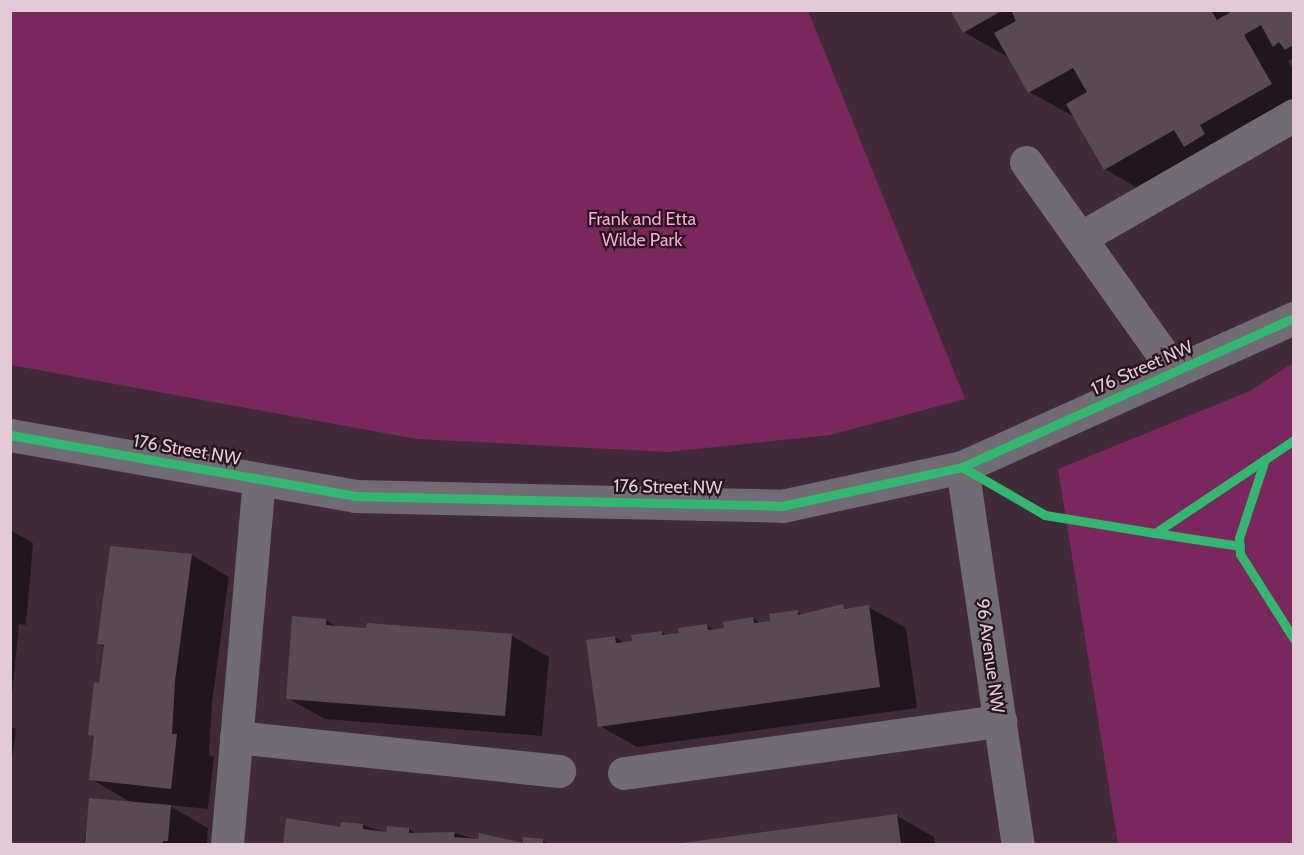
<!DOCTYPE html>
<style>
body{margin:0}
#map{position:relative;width:1304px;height:855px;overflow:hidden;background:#412a38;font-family:Cabin,sans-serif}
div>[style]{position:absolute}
.green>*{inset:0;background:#79275c}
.shadow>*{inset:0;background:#0007}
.building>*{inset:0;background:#5a4853}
.minor>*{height:33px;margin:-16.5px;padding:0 16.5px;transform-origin:16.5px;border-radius:16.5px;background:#716b74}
.cycleway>*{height:9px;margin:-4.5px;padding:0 4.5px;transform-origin:4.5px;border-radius:4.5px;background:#33b770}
span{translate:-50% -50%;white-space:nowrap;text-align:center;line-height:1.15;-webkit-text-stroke:4.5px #25131d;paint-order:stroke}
.park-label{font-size:18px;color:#f8a4d4}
.street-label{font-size:18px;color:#e4c9d7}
.frame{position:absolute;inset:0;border:12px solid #e4c9d7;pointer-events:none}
</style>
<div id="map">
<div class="green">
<i style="clip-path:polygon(10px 11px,808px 11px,965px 399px,830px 435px,667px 452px,417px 439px,11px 365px)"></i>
<i style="clip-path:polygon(1293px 363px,1293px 844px,1118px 844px,1058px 469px,1250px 391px)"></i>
</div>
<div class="shadow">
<i style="clip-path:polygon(1005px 10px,1294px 10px,1294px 58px,1288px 61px,1294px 71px,1294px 122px,1230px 171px,1210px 160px,1149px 195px,1105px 169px,1075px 117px,1029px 92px,1009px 58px,964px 32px)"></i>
<i style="clip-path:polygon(10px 530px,33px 543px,26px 625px,19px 624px,11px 706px)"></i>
<i style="clip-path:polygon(192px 555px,229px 577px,212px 703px,209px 755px,214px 757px,208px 809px,168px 805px,208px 828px,207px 844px,84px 844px,90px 799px,132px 803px,91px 779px,95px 737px,90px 734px,105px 647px,99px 644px)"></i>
<i style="clip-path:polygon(868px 607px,906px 628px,917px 708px,637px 747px,600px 726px,615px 637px,625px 643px,661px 632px,668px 636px,680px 634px,707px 625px,715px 630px,726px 629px,753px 618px,762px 624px,797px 612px,805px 616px,817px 614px,817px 610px)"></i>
<i style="clip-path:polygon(326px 620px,338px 627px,512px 636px,549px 657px,542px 736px,325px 719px,287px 698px)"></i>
<i style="clip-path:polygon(10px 726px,16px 729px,10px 775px)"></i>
<i style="clip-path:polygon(897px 816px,934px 837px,935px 844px,683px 844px)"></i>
<i style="clip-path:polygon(287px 819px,341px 829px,363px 825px,387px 833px,409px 829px,418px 834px,455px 833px,479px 840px,480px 835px,525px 844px,285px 844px)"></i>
<i style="clip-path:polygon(525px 839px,543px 841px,549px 844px,525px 844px)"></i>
</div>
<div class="building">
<i style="clip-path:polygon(950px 10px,1002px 10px,963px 33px)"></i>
<i style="clip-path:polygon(1011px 10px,1211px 10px,1217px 20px,1234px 10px,1294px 10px,1294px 51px,1291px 46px,1285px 50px,1279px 42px,1273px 47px,1261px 25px,1244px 35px,1272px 84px,1200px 125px,1205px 134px,1184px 147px,1174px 130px,1104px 170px,1066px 104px,1087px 92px,1073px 68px,1028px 93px,994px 33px,1016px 21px)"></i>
<i style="clip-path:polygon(110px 546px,192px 554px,175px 681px,172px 734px,177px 734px,171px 789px,89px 780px,94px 736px,88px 735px,94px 682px,99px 683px,104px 645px,97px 644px)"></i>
<i style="clip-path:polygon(843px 604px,844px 609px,869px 605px,880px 687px,598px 727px,586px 640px,615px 636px,616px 643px,632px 641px,631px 635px,662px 631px,662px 635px,679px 633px,678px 628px,707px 624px,708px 630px,724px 628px,723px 622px,753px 617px,754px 623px,770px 621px,769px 614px,798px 610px,798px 615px)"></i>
<i style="clip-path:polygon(292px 616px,326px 619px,326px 625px,366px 628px,367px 623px,512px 634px,505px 716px,286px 699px)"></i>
<i style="clip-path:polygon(89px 798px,171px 805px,168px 841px,163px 841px,163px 844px,85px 844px)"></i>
<i style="clip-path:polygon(897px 814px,901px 844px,682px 844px,682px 843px)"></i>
<i style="clip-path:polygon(286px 818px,340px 827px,341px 822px,363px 824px,363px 829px,386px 832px,387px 826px,409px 828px,409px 833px,455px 832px,454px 837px,478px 839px,479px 833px,523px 843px,523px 837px,543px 839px,543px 844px,283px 844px)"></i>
</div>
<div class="minor">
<i style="left:1026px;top:162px;width:257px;rotate:54.6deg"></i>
<i style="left:1080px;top:238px;width:247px;rotate:-29.9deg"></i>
<i style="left:10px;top:435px;width:350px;rotate:10deg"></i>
<i style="left:355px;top:496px;width:427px;rotate:1.3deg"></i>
<i style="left:782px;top:506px;width:184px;rotate:-12.2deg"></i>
<i style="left:962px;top:467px;width:364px;rotate:-24.2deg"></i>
<i style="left:962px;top:467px;width:381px;rotate:81.6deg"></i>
<i style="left:236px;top:737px;width:325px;rotate:6deg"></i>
<i style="left:624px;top:773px;width:380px;rotate:-7.9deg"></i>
<i style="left:227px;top:844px;width:366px;rotate:-85deg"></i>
</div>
<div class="cycleway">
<i style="left:10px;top:435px;width:350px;rotate:10deg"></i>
<i style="left:355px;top:496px;width:427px;rotate:1.3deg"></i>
<i style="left:782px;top:506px;width:184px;rotate:-12.2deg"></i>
<i style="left:962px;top:467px;width:364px;rotate:-24.2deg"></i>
<i style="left:1265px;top:459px;width:83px;rotate:108.2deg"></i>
<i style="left:1239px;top:538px;width:16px;rotate:86deg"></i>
<i style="left:1240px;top:554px;width:101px;rotate:57.6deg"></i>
<i style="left:962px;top:467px;width:96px;rotate:30deg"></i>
<i style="left:1045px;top:515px;width:111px;rotate:9.3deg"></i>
<i style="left:1155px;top:533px;width:167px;rotate:-33.8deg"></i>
<i style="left:1155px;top:533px;width:86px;rotate:8.7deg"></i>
</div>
<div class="park-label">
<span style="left:642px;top:230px">Frank and Etta<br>Wilde Park</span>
</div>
<div class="street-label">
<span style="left:1142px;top:368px;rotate:-24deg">176 Street NW</span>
<span style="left:187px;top:450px;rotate:10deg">176 Street NW</span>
<span style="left:668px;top:487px;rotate:1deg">176 Street NW</span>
<span style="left:990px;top:656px;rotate:82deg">96 Avenue NW</span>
</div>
<div class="frame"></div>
</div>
